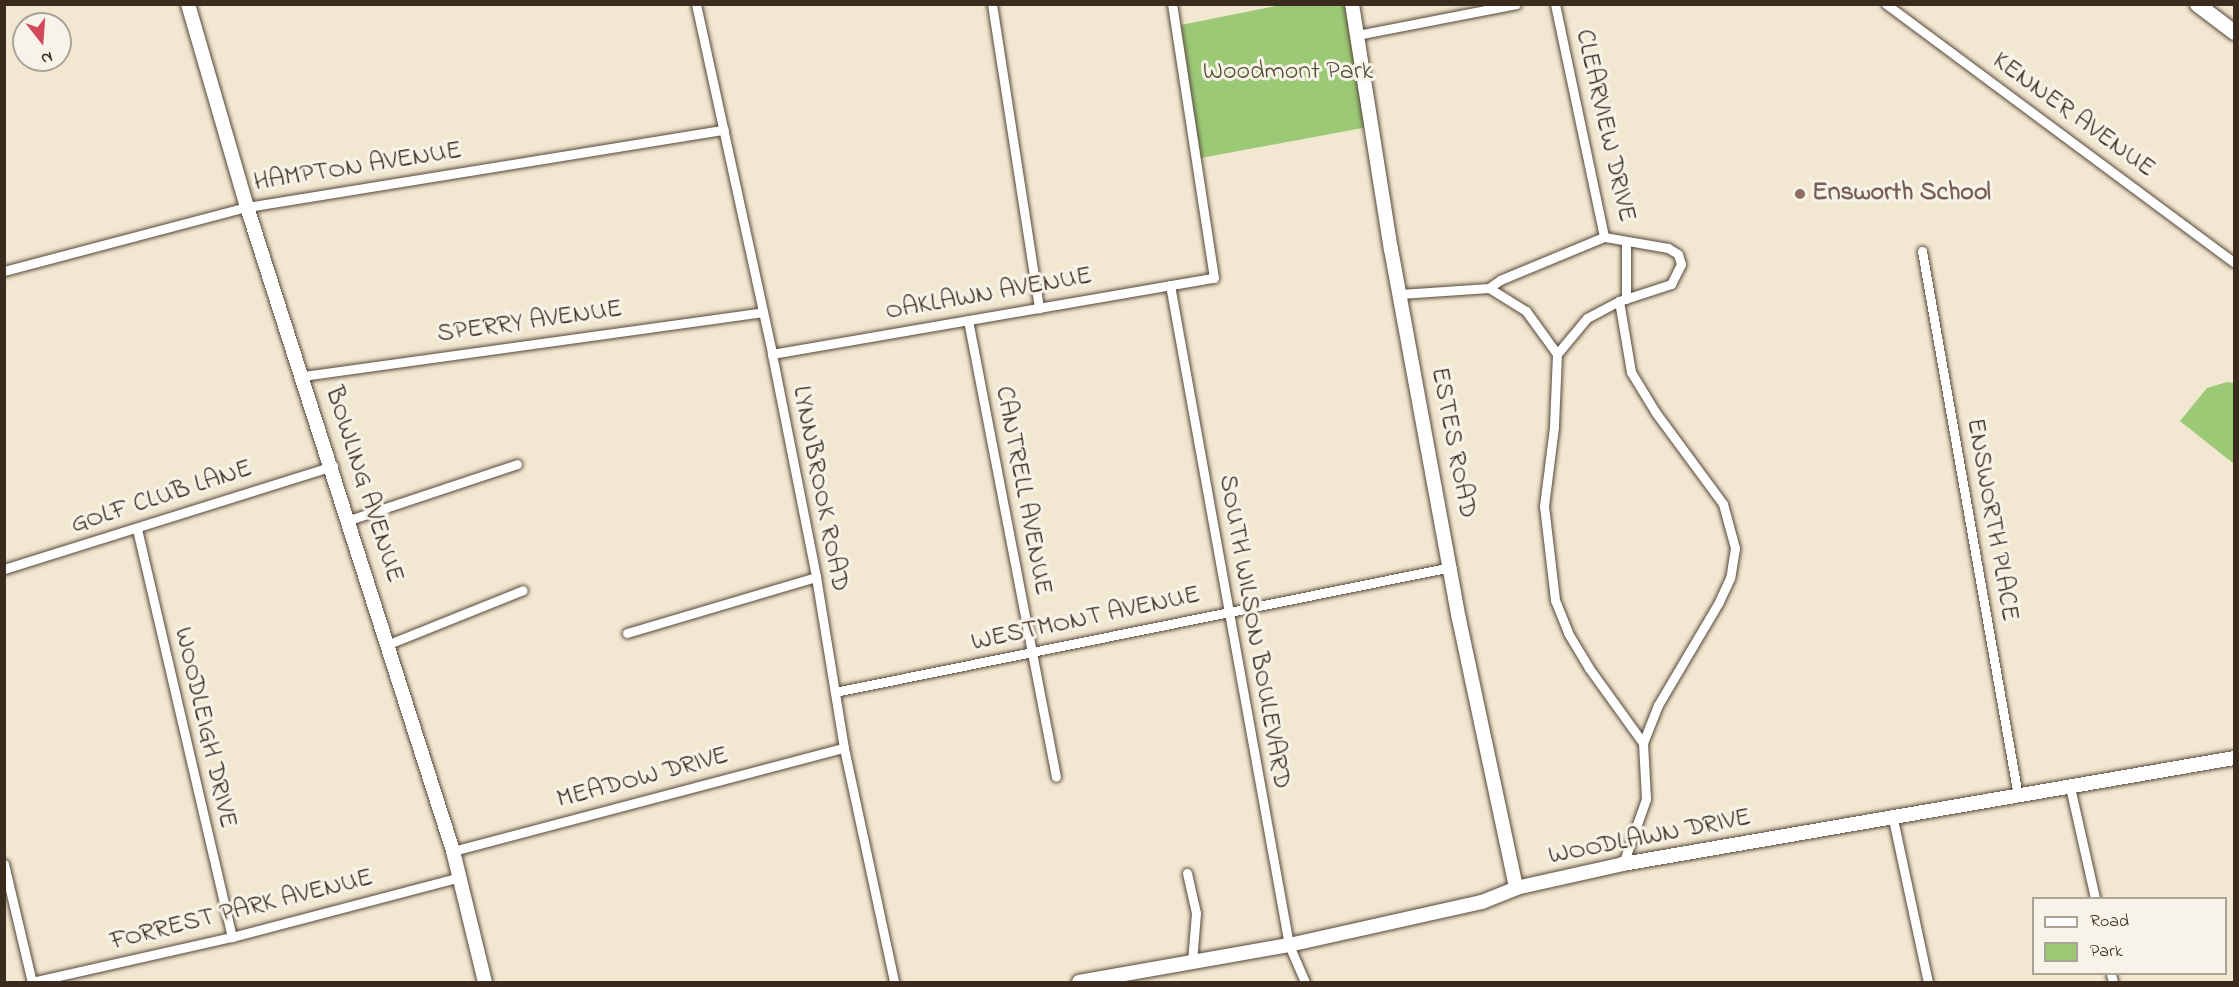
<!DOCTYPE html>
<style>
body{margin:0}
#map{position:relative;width:2239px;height:987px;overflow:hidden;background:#f2e8d1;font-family:"Indie Flower",sans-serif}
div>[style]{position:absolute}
.green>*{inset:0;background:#9cc976}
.roads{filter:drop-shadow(0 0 2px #564639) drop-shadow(0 0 2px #564639)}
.street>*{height:9px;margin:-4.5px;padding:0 4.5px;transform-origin:4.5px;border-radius:4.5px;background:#fff}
.secondary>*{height:14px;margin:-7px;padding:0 7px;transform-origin:7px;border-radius:7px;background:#fff}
.primary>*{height:15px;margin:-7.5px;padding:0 7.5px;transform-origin:7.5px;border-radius:7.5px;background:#fff}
.dots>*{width:16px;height:16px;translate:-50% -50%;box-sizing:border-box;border:3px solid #f7f3e8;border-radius:50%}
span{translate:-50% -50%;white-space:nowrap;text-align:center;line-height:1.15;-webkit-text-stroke:6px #f7f3e8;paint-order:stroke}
.park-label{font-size:26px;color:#535234}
.street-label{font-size:26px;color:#3b2a1e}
.education-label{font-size:26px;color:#785e54;font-weight:700}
.left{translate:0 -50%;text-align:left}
.frame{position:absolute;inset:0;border:6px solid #3b2a1e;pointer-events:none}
.legend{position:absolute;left:2032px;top:897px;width:195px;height:78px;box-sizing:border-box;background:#f7f3e8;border:2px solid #aca397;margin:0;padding:8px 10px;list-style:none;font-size:18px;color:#3b2a1e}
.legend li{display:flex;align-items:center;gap:12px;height:30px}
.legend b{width:30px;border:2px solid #aca397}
.north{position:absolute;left:12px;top:12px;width:60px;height:60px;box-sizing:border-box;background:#f7f3e8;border:2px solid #aca397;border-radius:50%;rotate:163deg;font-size:16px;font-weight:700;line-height:24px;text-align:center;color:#3b2a1e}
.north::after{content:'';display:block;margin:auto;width:21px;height:27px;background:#d1495b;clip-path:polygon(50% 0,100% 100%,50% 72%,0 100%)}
</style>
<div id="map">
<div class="green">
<i style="clip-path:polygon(1281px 5px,1348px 5px,1368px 127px,1201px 158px,1181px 25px)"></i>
<i style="clip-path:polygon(2227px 382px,2234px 383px,2234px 464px,2180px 421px,2207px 388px)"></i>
</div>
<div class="roads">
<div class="street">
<i style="left:696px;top:4px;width:358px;rotate:77.7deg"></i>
<i style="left:772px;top:354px;width:227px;rotate:78.8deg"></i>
<i style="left:816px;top:577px;width:173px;rotate:80.7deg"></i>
<i style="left:844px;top:748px;width:239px;rotate:77.9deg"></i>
<i style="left:992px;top:4px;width:308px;rotate:81.2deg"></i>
<i style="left:1555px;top:4px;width:238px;rotate:78.1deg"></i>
<i style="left:1886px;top:4px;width:433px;rotate:36.6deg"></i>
<i style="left:1357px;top:35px;width:162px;rotate:-11deg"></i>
<i style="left:1922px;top:251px;width:553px;rotate:80.01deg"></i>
<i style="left:4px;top:271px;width:251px;rotate:-14.8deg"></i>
<i style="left:247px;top:207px;width:483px;rotate:-9.2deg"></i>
<i style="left:1170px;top:285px;width:671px;rotate:79.78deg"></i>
<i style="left:1289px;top:945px;width:40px;rotate:66.6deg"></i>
<i style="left:1489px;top:288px;width:14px;rotate:-36deg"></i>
<i style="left:1500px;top:280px;width:113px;rotate:-22.5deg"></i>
<i style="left:1400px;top:294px;width:89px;rotate:-3.9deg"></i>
<i style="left:1489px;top:288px;width:44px;rotate:31.9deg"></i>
<i style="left:1526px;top:311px;width:53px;rotate:54.2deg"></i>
<i style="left:1557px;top:354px;width:73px;rotate:92.4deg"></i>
<i style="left:1554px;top:427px;width:80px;rotate:97.2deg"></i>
<i style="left:1544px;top:506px;width:95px;rotate:83.3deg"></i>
<i style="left:1555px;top:600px;width:35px;rotate:68deg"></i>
<i style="left:1568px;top:633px;width:41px;rotate:59deg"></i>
<i style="left:1589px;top:668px;width:92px;rotate:54.2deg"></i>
<i style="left:1626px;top:299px;width:57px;rotate:-90deg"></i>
<i style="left:1619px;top:301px;width:72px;rotate:80.4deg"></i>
<i style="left:1631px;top:372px;width:48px;rotate:58.6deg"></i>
<i style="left:1656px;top:413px;width:113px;rotate:53.6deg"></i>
<i style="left:1723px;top:504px;width:46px;rotate:74.7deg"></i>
<i style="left:1735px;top:548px;width:30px;rotate:99deg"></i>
<i style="left:1730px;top:578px;width:26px;rotate:115deg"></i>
<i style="left:1719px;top:602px;width:120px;rotate:120.6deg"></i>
<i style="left:1658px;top:705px;width:41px;rotate:111.5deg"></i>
<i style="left:1643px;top:743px;width:56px;rotate:86.9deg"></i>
<i style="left:1646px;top:799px;width:69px;rotate:109.5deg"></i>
<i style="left:968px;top:320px;width:465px;rotate:79.1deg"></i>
<i style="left:772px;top:354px;width:448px;rotate:-9.8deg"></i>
<i style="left:1214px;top:278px;width:277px;rotate:-98.7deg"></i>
<i style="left:1557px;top:354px;width:47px;rotate:-50.2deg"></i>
<i style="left:1587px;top:318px;width:36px;rotate:-28deg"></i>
<i style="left:1619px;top:301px;width:55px;rotate:-18.1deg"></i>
<i style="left:1671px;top:284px;width:22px;rotate:-63deg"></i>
<i style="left:1681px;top:264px;width:10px;rotate:-107deg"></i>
<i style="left:1678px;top:254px;width:12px;rotate:-149deg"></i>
<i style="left:1668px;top:248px;width:65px;rotate:-170.2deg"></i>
<i style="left:303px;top:376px;width:464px;rotate:-7.9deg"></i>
<i style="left:349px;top:520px;width:177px;rotate:-18.4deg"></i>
<i style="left:137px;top:529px;width:419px;rotate:76.9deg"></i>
<i style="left:4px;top:569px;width:345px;rotate:-17.4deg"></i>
<i style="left:627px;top:633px;width:197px;rotate:-16.5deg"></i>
<i style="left:389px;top:644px;width:144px;rotate:-21.9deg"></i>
<i style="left:835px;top:692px;width:629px;rotate:-11.47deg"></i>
<i style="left:2070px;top:787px;width:114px;rotate:77.3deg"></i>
<i style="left:1893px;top:819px;width:167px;rotate:77.9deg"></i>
<i style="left:453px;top:851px;width:404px;rotate:-14.8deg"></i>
<i style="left:4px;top:864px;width:121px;rotate:76.7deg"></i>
<i style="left:1187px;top:873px;width:41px;rotate:77.3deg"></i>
<i style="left:1196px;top:913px;width:49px;rotate:94.7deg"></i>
<i style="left:2111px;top:974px;width:8px;rotate:76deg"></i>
<i style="left:32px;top:982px;width:205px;rotate:-12.7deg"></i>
<i style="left:232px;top:937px;width:237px;rotate:-14.7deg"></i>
</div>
<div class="secondary">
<i style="left:188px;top:4px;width:211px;rotate:73.8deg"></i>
<i style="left:247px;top:207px;width:676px;rotate:72.26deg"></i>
<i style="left:453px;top:851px;width:135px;rotate:76.3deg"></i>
<i style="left:1352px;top:4px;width:248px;rotate:81deg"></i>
<i style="left:1391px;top:249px;width:376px;rotate:79.6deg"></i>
<i style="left:1459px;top:619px;width:275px;rotate:78deg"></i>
<i style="left:1079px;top:982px;width:213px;rotate:-10deg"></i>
<i style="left:1289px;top:945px;width:198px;rotate:-12.6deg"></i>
<i style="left:1482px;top:902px;width:37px;rotate:-22deg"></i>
<i style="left:1516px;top:888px;width:110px;rotate:-12.6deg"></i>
<i style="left:1623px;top:864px;width:620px;rotate:-9.84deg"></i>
</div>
<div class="primary">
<i style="left:2197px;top:4px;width:46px;rotate:37.1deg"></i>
</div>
</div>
<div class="dots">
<i style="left:1800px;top:194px;background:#8d6e63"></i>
</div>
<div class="park-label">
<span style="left:1288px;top:73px">Woodmont Park</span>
</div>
<div class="street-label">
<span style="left:2073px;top:116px;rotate:36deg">KENNER AVENUE</span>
<span style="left:1604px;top:126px;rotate:77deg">CLEARVIEW DRIVE</span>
<span style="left:358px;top:168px;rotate:-9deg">HAMPTON AVENUE</span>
<span style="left:989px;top:295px;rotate:-10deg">OAKLAWN AVENUE</span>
<span style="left:530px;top:323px;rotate:-8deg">SPERRY AVENUE</span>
<span style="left:1452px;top:443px;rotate:79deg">ESTES ROAD</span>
<span style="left:363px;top:485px;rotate:72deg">BOWLING AVENUE</span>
<span style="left:819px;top:489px;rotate:79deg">LYNNBROOK ROAD</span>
<span style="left:1022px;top:491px;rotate:79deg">CANTRELL AVENUE</span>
<span style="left:162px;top:498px;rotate:-18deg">GOLF CLUB LANE</span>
<span style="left:1991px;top:520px;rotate:80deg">ENSWORTH PLACE</span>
<span style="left:1086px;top:620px;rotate:-12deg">WESTMONT AVENUE</span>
<span style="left:1253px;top:632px;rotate:80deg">SOUTH WILSON BOULEVARD</span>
<span style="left:204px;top:728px;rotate:77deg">WOODLEIGH DRIVE</span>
<span style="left:643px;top:779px;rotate:-15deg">MEADOW DRIVE</span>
<span style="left:1650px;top:838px;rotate:-11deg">WOODLAWN DRIVE</span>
<span style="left:242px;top:911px;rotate:-14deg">FORREST PARK AVENUE</span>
</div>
<div class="education-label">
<span class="left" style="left:1812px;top:194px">Ensworth School</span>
</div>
<div class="frame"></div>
<ul class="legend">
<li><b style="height:8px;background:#fff"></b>Road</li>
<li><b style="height:16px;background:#9cc976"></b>Park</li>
</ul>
<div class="north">N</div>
</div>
